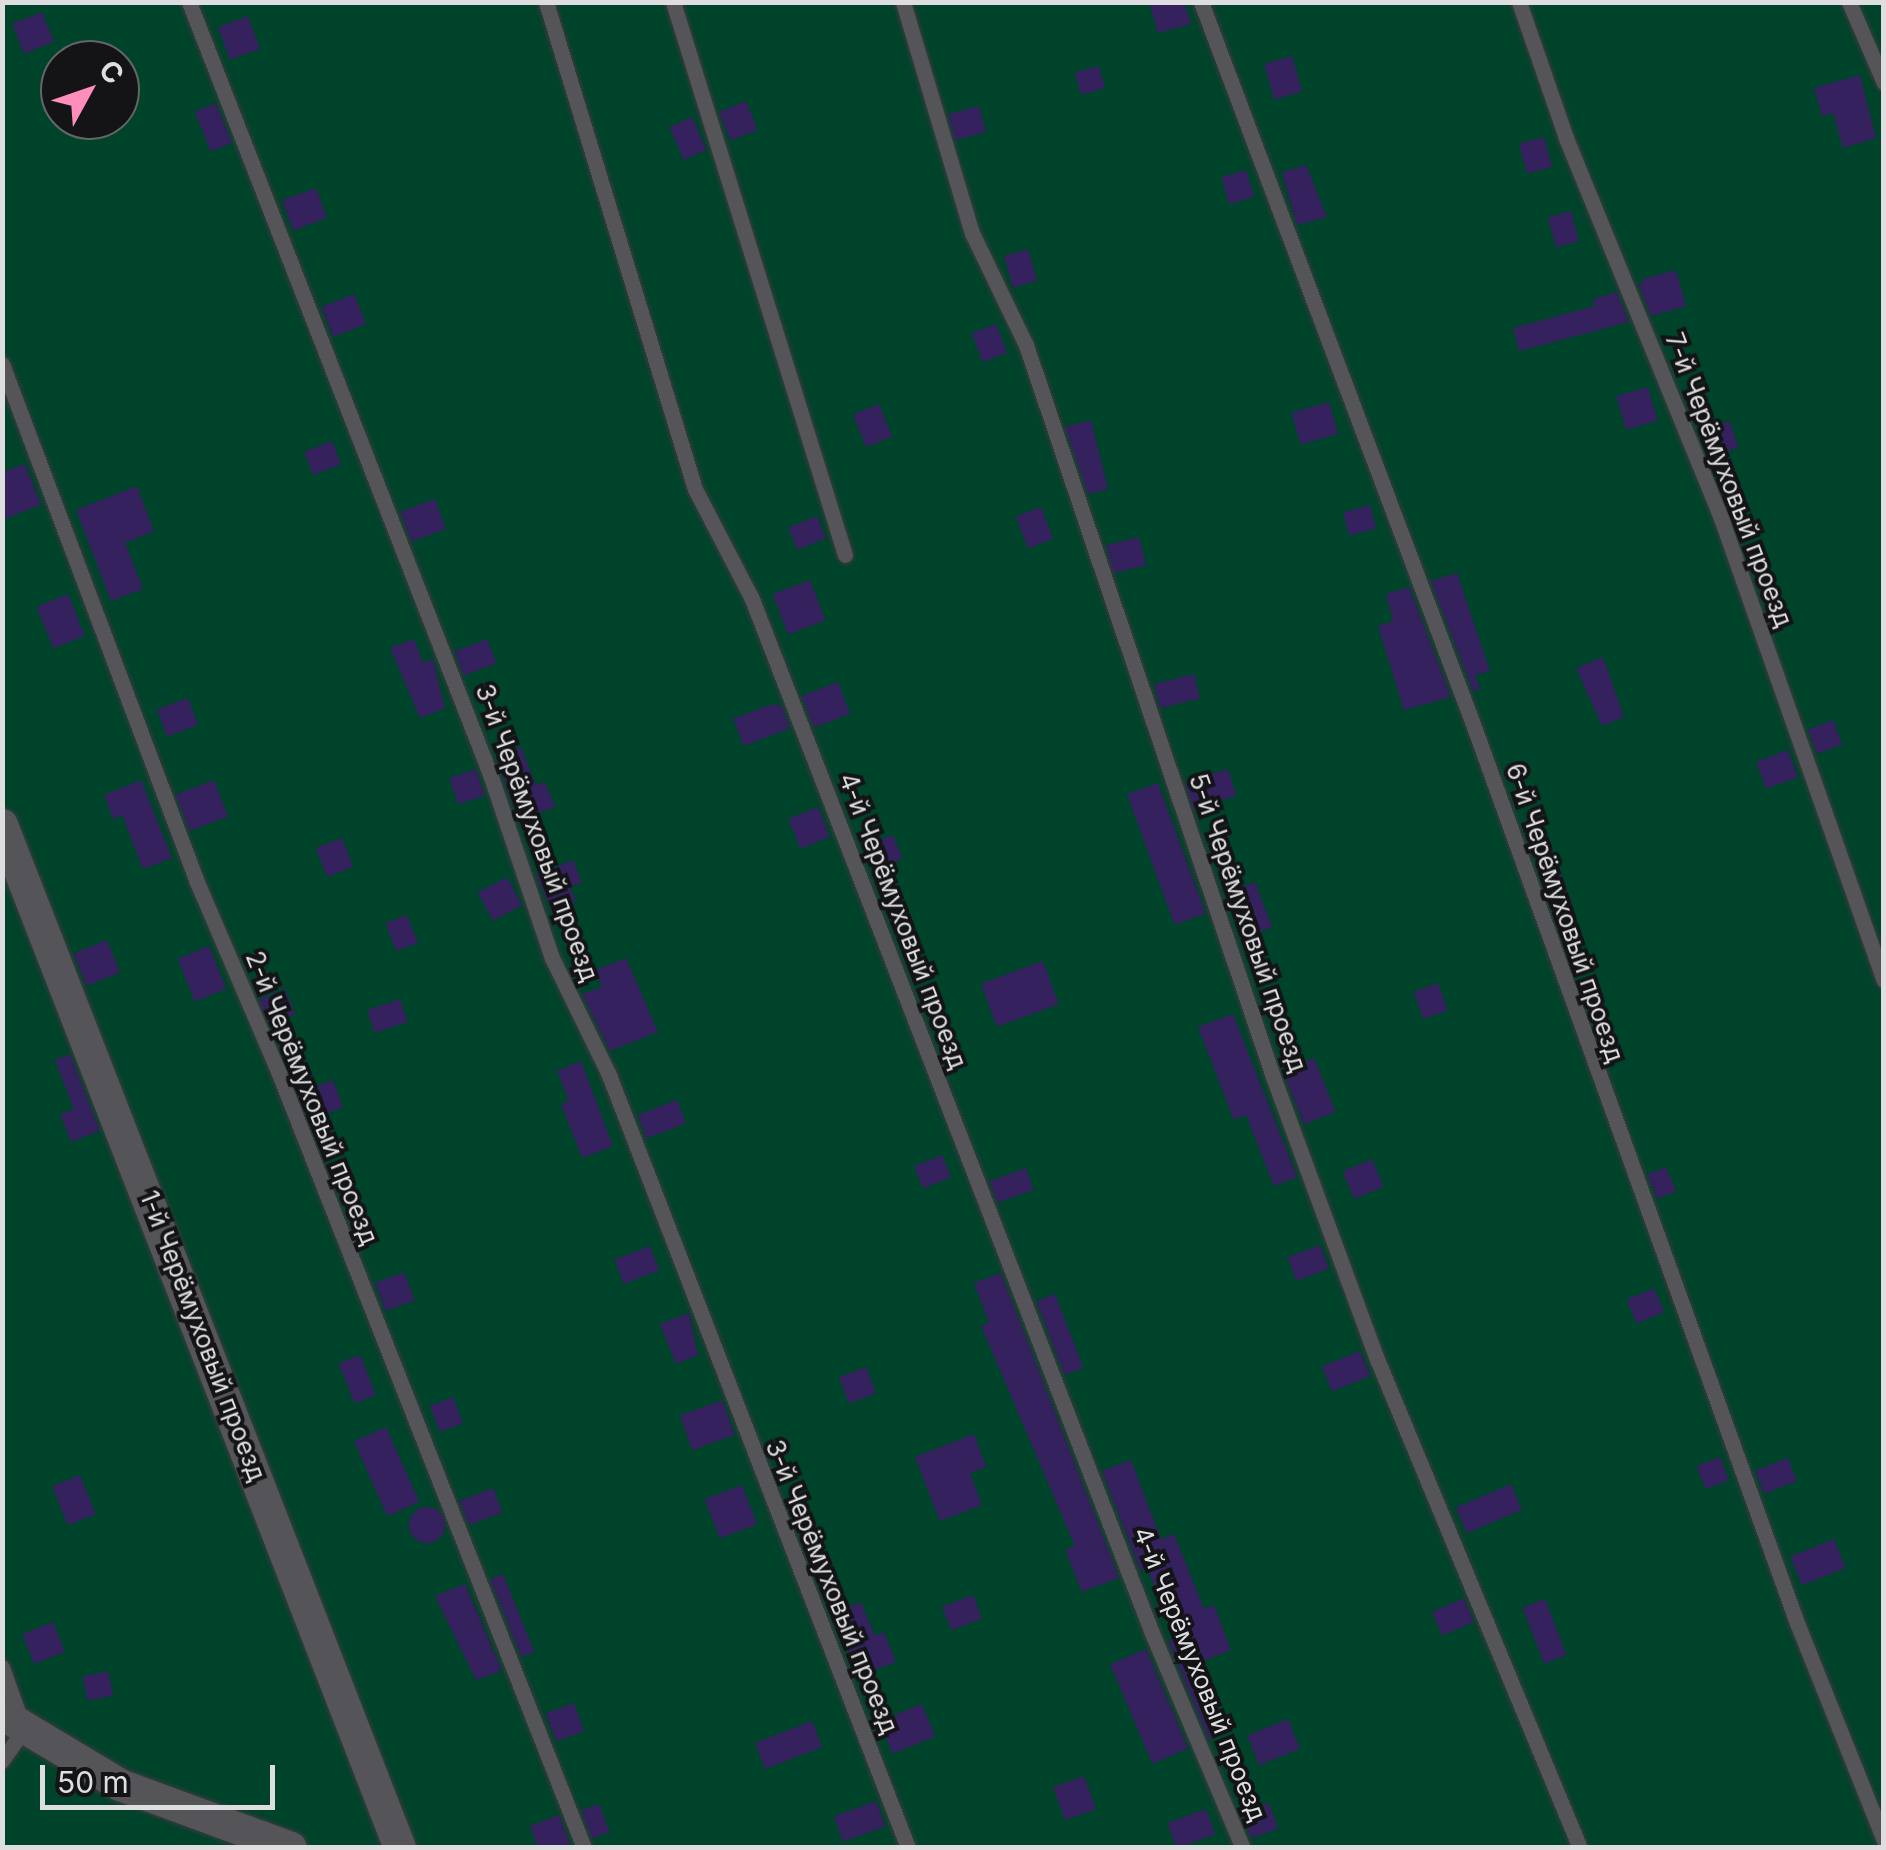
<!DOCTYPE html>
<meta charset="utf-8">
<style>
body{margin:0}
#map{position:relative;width:1886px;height:1850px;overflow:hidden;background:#1d1d21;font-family:Inter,sans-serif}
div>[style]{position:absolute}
.green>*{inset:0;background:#00432b}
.building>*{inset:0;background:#34215e;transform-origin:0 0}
.round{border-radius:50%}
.roads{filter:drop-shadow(0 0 2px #3b3b3e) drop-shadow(0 0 2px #3b3b3e)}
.service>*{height:15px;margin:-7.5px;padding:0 7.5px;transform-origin:7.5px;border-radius:7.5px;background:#555559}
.minor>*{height:32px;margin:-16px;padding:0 16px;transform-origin:16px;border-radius:16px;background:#555559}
span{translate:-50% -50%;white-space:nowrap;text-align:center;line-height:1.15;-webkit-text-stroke:8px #141417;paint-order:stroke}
.street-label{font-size:25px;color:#dedee1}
.frame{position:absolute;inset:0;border:5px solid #dedee1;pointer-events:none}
.north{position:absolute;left:40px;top:40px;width:100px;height:100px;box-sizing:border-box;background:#141417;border:2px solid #656568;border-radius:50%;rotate:50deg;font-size:28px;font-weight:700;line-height:40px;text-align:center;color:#dedee1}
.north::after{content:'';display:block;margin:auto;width:35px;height:45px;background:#fe8ebb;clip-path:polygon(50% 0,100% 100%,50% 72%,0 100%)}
.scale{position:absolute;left:40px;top:1765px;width:235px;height:45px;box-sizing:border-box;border:5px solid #dedee1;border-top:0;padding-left:12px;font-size:30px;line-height:35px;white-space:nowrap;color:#dedee1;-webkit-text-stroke:8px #141417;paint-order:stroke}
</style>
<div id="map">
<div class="green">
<i style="clip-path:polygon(evenodd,3px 3px,1883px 3px,1883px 1847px,3px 1847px,3px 3px,60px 60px,120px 60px,120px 120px,60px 120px,60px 60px)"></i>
</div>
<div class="building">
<i style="clip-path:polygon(1149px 2px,1184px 2px,1191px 24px,1158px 33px)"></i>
<i style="left:42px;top:12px;width:32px;height:32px;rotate:68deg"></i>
<i style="left:248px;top:16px;width:35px;height:32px;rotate:70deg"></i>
<i style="left:1292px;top:56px;width:37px;height:29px;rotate:74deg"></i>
<i style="left:1099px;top:66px;width:23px;height:25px;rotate:75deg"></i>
<i style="clip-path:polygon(1860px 75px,1876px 138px,1843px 148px,1833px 113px,1822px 116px,1814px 88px)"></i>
<i style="left:746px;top:101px;width:31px;height:29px;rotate:68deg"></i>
<i style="left:216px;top:103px;width:43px;height:23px;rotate:68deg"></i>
<i style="left:979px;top:106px;width:27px;height:32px;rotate:75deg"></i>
<i style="left:692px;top:117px;width:36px;height:25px;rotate:66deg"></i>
<i style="left:1544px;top:137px;width:31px;height:26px;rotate:75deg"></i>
<i style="clip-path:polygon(1306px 165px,1327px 217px,1297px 225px,1282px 172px)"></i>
<i style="left:1246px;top:170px;width:28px;height:26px;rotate:73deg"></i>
<i style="left:316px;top:188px;width:32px;height:36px;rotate:70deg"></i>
<i style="left:1571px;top:211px;width:31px;height:24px;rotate:75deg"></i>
<i style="left:1028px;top:249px;width:33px;height:25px;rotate:74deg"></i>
<i style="clip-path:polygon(1676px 270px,1686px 306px,1651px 316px,1639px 286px,1643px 279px)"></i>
<i style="clip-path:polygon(1617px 292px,1629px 322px,1519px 351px,1513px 328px,1595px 306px,1593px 299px)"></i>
<i style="left:354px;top:294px;width:32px;height:35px;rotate:68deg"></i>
<i style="left:996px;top:324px;width:31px;height:26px;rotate:69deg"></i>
<i style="left:1648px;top:387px;width:35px;height:33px;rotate:74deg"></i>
<i style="left:1329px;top:402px;width:33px;height:39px;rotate:74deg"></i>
<i style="left:879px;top:404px;width:35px;height:28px;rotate:68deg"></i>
<i style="clip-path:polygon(1091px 420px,1108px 489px,1088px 494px,1065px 427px)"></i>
<i style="left:1730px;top:421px;width:28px;height:27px;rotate:73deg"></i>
<i style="left:332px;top:441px;width:25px;height:30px;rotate:69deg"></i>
<i style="clip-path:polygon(25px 464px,41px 505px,2px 520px,2px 472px)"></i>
<i style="clip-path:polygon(137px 486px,154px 531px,125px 543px,143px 589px,111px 601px,76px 510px)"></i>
<i style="left:435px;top:499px;width:32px;height:37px;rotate:70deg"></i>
<i style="left:1370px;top:505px;width:24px;height:28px;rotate:75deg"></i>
<i style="left:1041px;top:507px;width:34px;height:27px;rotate:69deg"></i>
<i style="left:817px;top:516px;width:24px;height:31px;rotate:68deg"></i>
<i style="left:1139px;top:537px;width:29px;height:34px;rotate:76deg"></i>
<i style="clip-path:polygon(1457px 573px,1490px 671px,1475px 675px,1480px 689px,1473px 691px,1431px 581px)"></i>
<i style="left:810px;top:580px;width:43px;height:40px;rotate:69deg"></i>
<i style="clip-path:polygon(1409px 587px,1451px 697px,1404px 710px,1378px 626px,1393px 621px,1386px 594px)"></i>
<i style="left:68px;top:594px;width:45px;height:34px;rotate:68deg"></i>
<i style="clip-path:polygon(414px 639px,423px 663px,433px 659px,445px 708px,420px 718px,390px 648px)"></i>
<i style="left:487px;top:639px;width:26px;height:35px;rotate:69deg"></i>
<i style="clip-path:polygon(1603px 657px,1624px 717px,1602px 726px,1576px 668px)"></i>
<i style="left:1194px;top:674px;width:25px;height:41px;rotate:76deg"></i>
<i style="left:838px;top:682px;width:34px;height:39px;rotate:69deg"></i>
<i style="left:188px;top:698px;width:29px;height:33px;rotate:70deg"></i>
<i style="clip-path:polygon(769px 705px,781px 705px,790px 728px,744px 746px,733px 719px)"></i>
<i style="left:1833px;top:720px;width:26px;height:27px;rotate:69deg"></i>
<i style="clip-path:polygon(521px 747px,536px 785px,545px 782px,555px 807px,518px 821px,497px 757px)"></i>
<i style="left:1788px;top:750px;width:29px;height:34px;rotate:70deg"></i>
<i style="left:476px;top:769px;width:28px;height:28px;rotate:72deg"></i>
<i style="left:1228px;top:769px;width:28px;height:45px;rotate:73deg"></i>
<i style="clip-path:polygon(141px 780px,172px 858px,143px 869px,122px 815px,113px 819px,104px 795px)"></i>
<i style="left:214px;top:780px;width:39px;height:41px;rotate:69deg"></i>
<i style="left:1158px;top:783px;width:139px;height:33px;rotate:70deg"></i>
<i style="left:818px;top:807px;width:32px;height:32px;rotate:68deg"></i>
<i style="left:1543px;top:827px;width:78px;height:19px;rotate:69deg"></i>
<i style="left:893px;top:835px;width:26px;height:24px;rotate:69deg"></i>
<i style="left:342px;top:838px;width:31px;height:28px;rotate:69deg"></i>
<i style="clip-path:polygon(573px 860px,582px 883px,570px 887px,576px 902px,552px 912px,536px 875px)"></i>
<i style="left:507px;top:877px;width:32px;height:33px;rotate:62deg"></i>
<i style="left:1255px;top:882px;width:48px;height:30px;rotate:69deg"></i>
<i style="left:407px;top:915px;width:30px;height:23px;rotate:69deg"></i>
<i style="left:107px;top:940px;width:35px;height:36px;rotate:68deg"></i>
<i style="left:209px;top:946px;width:46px;height:34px;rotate:68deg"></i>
<i style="clip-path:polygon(626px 958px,658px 1032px,610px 1051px,582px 994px,602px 987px,595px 970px)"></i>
<i style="left:1043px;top:961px;width:46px;height:66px;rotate:70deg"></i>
<i style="left:1438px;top:983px;width:29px;height:26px;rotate:70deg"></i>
<i style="left:285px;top:989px;width:27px;height:28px;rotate:68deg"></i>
<i style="left:400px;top:999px;width:24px;height:35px;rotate:71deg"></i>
<i style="clip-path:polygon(1233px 1014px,1297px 1177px,1274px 1186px,1246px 1115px,1234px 1120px,1198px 1027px)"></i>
<i style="clip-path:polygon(70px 1054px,100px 1131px,71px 1142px,60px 1114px,74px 1109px,55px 1060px)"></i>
<i style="left:1314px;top:1058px;width:58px;height:34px;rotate:68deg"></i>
<i style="clip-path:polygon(581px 1061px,613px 1146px,582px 1158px,561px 1104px,569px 1101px,557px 1071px)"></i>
<i style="left:333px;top:1080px;width:29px;height:32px;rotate:70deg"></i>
<i style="left:677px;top:1100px;width:25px;height:42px;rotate:69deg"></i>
<i style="left:942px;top:1155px;width:24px;height:30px;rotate:68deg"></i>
<i style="left:1372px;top:1159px;width:30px;height:32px;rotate:67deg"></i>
<i style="left:1666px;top:1167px;width:26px;height:20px;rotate:67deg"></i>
<i style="left:1026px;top:1168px;width:23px;height:39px;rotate:70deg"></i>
<i style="left:1320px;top:1245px;width:25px;height:35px;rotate:69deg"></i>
<i style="left:650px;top:1246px;width:26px;height:38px;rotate:69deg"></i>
<i style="left:404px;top:1272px;width:30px;height:31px;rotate:69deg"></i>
<i style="clip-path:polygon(1001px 1273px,1119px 1578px,1082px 1592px,1065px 1550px,1075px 1546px,981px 1326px,989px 1323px,974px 1283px)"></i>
<i style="left:1654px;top:1288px;width:26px;height:30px;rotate:67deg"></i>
<i style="left:1055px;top:1294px;width:79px;height:20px;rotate:69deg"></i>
<i style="clip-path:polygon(689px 1313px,698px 1355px,676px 1364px,660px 1324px)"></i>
<i style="left:1360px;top:1351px;width:27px;height:41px;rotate:68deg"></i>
<i style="left:360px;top:1355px;width:43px;height:23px;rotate:68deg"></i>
<i style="left:866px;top:1367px;width:28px;height:29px;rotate:69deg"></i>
<i style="left:453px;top:1397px;width:28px;height:25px;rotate:69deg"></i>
<i style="left:722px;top:1400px;width:37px;height:45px;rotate:70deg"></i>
<i style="left:386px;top:1427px;width:82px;height:35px;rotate:66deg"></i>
<i style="clip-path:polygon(974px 1434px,986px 1467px,970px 1473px,982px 1505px,940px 1521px,915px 1457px)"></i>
<i style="left:1720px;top:1457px;width:25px;height:25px;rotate:69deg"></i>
<i style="left:1788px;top:1458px;width:25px;height:35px;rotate:69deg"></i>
<i style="clip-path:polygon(1131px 1460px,1161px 1539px,1174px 1534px,1204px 1609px,1214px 1605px,1231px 1650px,1201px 1662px,1228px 1732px,1209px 1740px,1168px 1641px,1173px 1639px,1170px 1622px,1147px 1568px,1140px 1570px,1102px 1471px)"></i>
<i style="left:80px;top:1475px;width:42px;height:30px;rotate:68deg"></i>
<i style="left:1511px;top:1484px;width:28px;height:60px;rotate:67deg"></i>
<i style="left:742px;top:1485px;width:42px;height:40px;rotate:69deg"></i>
<i style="left:493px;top:1488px;width:26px;height:36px;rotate:69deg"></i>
<i class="round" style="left:409px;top:1507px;width:36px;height:36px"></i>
<i style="left:1834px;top:1539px;width:31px;height:47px;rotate:68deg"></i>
<i style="left:503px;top:1574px;width:84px;height:14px;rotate:68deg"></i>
<i style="clip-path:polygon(465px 1584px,500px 1666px,501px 1671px,476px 1680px,435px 1596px)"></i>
<i style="left:973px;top:1595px;width:25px;height:33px;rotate:69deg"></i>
<i style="left:1464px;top:1598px;width:26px;height:35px;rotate:67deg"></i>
<i style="left:1545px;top:1599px;width:60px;height:24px;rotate:69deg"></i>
<i style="clip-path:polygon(861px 1602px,875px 1636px,884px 1632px,896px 1662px,860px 1675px,830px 1614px)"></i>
<i style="left:53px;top:1622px;width:32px;height:33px;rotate:68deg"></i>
<i style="left:1146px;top:1649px;width:108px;height:39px;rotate:67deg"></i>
<i style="left:108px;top:1671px;width:25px;height:26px;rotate:78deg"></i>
<i style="left:574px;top:1703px;width:30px;height:30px;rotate:70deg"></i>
<i style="left:922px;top:1704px;width:35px;height:46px;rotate:68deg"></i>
<i style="left:1288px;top:1719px;width:32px;height:44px;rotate:68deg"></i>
<i style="left:812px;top:1721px;width:28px;height:61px;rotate:69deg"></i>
<i style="left:1084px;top:1776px;width:35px;height:33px;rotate:70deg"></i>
<i style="left:876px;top:1801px;width:27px;height:45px;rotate:70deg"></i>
<i style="left:1269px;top:1803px;width:27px;height:29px;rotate:70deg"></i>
<i style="left:599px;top:1804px;width:30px;height:19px;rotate:69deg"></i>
<i style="left:1206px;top:1809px;width:27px;height:41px;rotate:70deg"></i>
<i style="clip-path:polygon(559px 1815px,571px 1847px,538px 1848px,530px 1826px)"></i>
</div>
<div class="roads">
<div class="service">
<i style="left:189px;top:2px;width:829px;rotate:68.7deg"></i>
<i style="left:490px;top:774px;width:194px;rotate:71.4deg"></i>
<i style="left:552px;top:958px;width:130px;rotate:64deg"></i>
<i style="left:609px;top:1075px;width:829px;rotate:68.85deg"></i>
<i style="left:546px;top:2px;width:509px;rotate:72.99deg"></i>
<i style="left:695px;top:489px;width:124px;rotate:62.6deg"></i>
<i style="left:752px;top:599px;width:1109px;rotate:68.85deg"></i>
<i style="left:1152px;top:1633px;width:233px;rotate:67.1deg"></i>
<i style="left:673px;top:2px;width:579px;rotate:72.72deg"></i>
<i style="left:903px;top:2px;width:241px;rotate:73.4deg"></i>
<i style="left:972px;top:233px;width:124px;rotate:64.3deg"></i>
<i style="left:1026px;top:345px;width:769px;rotate:71.35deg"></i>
<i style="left:1272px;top:1074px;width:304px;rotate:69.8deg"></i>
<i style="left:1377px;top:1359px;width:529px;rotate:67.46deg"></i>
<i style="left:1201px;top:2px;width:772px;rotate:69.36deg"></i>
<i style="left:1473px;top:724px;width:956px;rotate:70.18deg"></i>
<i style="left:1797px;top:1623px;width:234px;rotate:68.2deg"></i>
<i style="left:1519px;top:2px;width:144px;rotate:70.9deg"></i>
<i style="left:1566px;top:138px;width:410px;rotate:67.8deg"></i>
<i style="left:1721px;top:518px;width:490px;rotate:70.6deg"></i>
<i style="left:1849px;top:2px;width:88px;rotate:66.6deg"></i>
<i style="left:2px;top:364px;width:553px;rotate:69.37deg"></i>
<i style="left:197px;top:882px;width:206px;rotate:66.8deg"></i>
<i style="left:278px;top:1071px;width:835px;rotate:68.5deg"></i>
<i style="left:2px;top:1667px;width:66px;rotate:70.5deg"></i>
<i style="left:24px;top:1729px;width:39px;rotate:125deg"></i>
</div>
<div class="minor">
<i style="left:2px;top:825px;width:1098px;rotate:68.74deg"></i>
<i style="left:2px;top:1714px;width:138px;rotate:31deg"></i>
<i style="left:120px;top:1785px;width:182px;rotate:20.2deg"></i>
</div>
</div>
<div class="street-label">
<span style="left:1729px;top:480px;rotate:69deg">7-й Черёмуховый проезд</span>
<span style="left:537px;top:833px;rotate:70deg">3-й Черёмуховый проезд</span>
<span style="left:1565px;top:913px;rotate:71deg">6-й Черёмуховый проезд</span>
<span style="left:903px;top:921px;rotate:69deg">4-й Черёмуховый проезд</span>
<span style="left:1248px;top:923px;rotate:71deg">5-й Черёмуховый проезд</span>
<span style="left:312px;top:1098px;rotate:68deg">2-й Черёмуховый проезд</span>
<span style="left:203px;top:1336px;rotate:69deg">1-й Черёмуховый проезд</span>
<span style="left:832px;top:1587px;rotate:68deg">3-й Черёмуховый проезд</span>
<span style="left:1200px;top:1674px;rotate:68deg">4-й Черёмуховый проезд</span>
</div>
<div class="frame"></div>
<div class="north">С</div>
<div class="scale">50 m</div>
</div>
